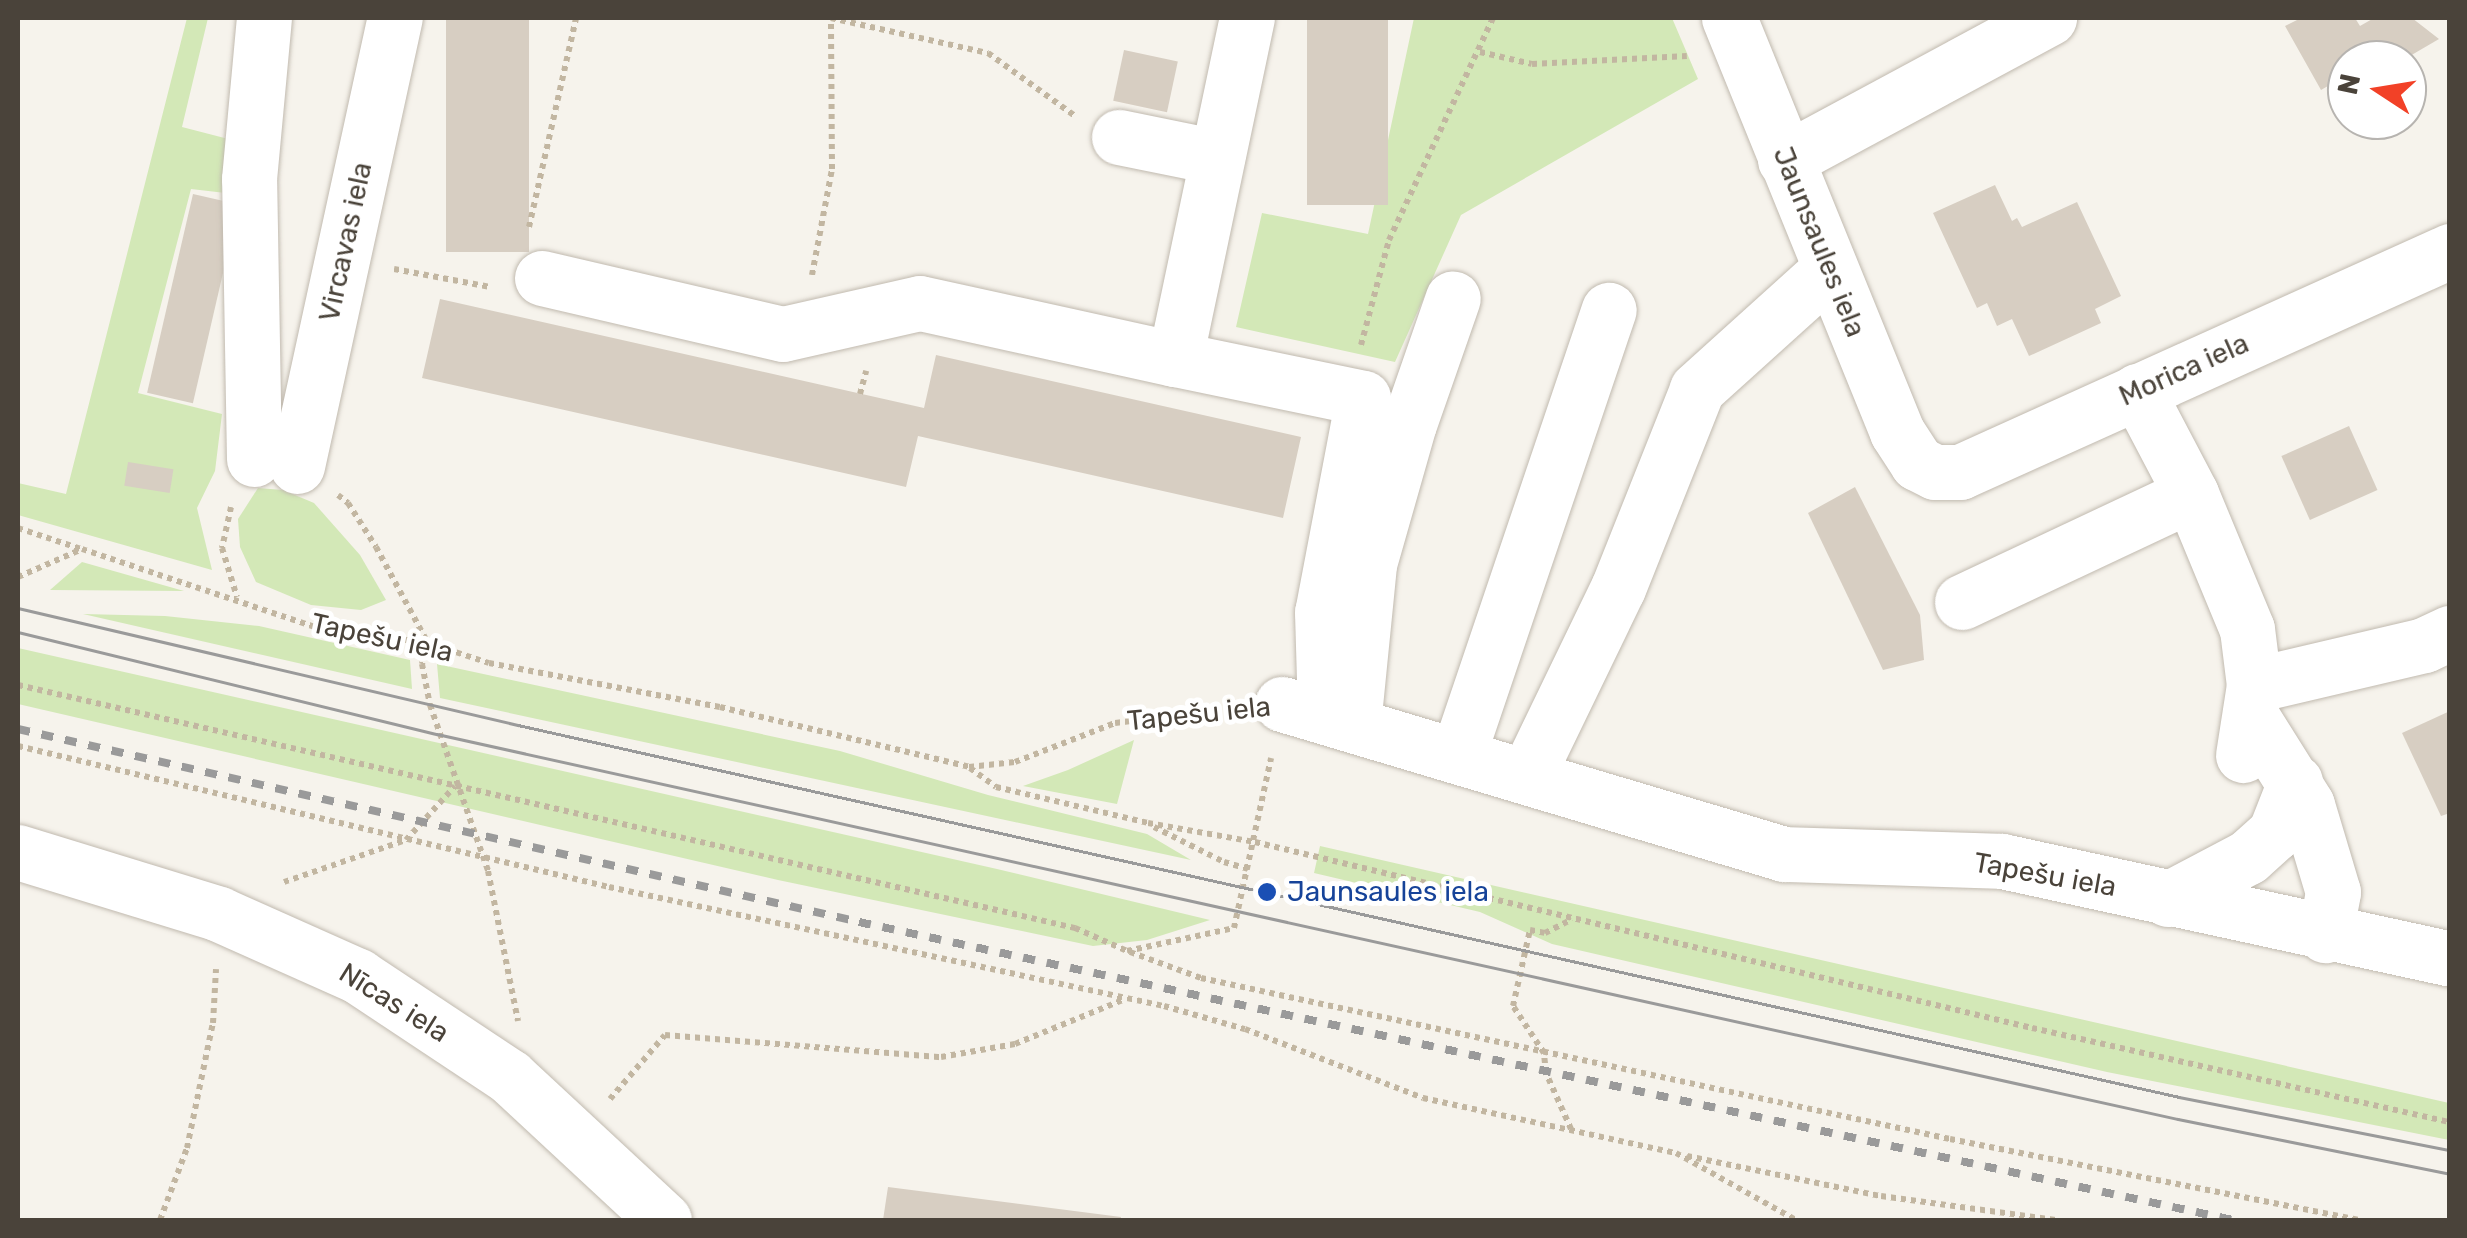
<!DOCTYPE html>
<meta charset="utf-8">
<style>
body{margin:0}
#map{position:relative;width:2467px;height:1238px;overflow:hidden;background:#f6f3ec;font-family:Rubik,sans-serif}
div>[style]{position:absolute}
.green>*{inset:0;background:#d3e8b7}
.building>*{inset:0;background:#d7cec2;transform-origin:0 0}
.path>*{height:6px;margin-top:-3px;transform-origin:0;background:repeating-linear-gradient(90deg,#c2b6a1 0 5px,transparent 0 10px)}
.roads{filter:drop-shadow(0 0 2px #c1baaf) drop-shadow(0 0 2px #c1baaf)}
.minor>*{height:55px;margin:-27.5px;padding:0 27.5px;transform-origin:27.5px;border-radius:27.5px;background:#fff}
.tram>*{height:2.5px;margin:-1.25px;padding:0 1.25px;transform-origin:1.25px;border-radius:1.25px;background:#9a9a9a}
.rail>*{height:8px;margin-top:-4px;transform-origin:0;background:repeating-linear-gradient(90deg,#9a9a9a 0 12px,transparent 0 24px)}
.dots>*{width:28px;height:28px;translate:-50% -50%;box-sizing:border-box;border:5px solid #fff;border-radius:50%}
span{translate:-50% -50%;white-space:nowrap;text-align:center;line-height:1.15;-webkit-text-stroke:10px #fff;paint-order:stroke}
.street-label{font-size:28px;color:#4a433a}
.transit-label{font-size:28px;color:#164399}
.left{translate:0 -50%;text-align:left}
.frame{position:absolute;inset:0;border:20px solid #4a433a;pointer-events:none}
.north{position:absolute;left:2327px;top:40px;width:100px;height:100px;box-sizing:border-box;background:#fff;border:2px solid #b7b4b0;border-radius:50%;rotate:282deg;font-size:28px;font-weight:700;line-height:40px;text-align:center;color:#4a433a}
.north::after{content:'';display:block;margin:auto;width:35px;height:45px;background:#f24127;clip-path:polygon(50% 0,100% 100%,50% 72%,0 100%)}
</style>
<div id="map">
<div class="green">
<i style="clip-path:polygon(187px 18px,208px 18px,182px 127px,240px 142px,234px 194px,191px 189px,138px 393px,222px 414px,215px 471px,197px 508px,212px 570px,18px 515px,18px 483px,66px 494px)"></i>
<i style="clip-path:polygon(1414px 18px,1672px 18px,1698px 79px,1461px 215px,1395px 362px,1236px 327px,1262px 213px,1368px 234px)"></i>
<i style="clip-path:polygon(258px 488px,283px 490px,314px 503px,360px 555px,386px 600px,361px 610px,311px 605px,256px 582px,240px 547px,238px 519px)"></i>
<i style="clip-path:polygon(82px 562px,184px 591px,50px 590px)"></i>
<i style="clip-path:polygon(83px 614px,165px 616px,259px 626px,410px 660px,412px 689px)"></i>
<i style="clip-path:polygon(18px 648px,997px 869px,1210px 920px,1147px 940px,1093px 946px,778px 880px,18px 704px)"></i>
<i style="clip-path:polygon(437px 664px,840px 751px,988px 795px,1147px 834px,1191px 860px,440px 698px)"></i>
<i style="clip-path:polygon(1134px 740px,1117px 804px,1023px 786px,1068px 770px)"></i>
<i style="clip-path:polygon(1320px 846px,2449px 1103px,2449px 1140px,2107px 1072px,1552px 944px,1480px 912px,1314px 873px)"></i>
</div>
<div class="building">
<i style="left:446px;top:18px;width:83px;height:234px"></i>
<i style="left:1307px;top:18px;width:81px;height:187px"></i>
<i style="clip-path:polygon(2301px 18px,2355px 18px,2360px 26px,2374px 18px,2412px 18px,2439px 39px,2403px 60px,2347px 60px,2347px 75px,2321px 90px,2285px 26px)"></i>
<i style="left:1124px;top:50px;width:55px;height:52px;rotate:12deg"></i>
<i style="clip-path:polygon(1995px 185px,2012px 221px,2017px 218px,2022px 227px,2077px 202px,2121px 296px,2095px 309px,2101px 323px,2029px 356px,2012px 319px,1997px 326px,1987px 303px,1977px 308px,1933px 213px)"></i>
<i style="left:193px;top:194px;width:47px;height:204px;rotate:13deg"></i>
<i style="clip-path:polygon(440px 299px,924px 408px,936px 355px,1301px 437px,1283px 518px,918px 436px,906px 487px,422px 378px)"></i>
<i style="left:2349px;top:426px;width:70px;height:74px;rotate:66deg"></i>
<i style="left:128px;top:462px;width:46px;height:24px;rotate:9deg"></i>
<i style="clip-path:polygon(1855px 487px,1920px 615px,1924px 660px,1883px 670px,1808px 513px)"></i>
<i style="clip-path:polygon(2450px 711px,2450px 813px,2441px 816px,2402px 733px)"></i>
<i style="clip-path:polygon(888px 1187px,1121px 1217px,1120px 1220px,883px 1220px)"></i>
</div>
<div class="path">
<i style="left:831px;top:18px;width:161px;rotate:12.6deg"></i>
<i style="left:988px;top:53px;width:107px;rotate:35.9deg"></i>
<i style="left:1480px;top:52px;width:53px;rotate:13deg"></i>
<i style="left:1532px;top:64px;width:155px;rotate:-3deg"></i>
<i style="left:529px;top:227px;width:214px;rotate:-77.3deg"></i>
<i style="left:394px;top:269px;width:98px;rotate:10.6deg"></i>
<i style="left:812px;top:275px;width:108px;rotate:-79.3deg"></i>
<i style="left:832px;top:169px;width:151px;rotate:-90.4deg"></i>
<i style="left:1361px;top:345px;width:109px;rotate:-75.1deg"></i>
<i style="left:1389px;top:240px;width:245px;rotate:-64.9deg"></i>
<i style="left:860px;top:394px;width:24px;rotate:-75deg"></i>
<i style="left:338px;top:495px;width:13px;rotate:39deg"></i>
<i style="left:348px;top:503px;width:52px;rotate:57.5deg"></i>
<i style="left:376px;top:547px;width:109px;rotate:61.6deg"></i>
<i style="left:428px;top:643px;width:22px;rotate:106deg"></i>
<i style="left:422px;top:664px;width:42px;rotate:79deg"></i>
<i style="left:430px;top:705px;width:176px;rotate:70.7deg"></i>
<i style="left:488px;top:871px;width:153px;rotate:78.7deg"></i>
<i style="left:231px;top:507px;width:42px;rotate:102.4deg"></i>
<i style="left:222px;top:548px;width:51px;rotate:73deg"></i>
<i style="left:18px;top:528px;width:66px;rotate:18.4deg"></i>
<i style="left:18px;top:577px;width:70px;rotate:-23.6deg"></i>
<i style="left:82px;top:549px;width:246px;rotate:18.5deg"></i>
<i style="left:315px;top:627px;width:114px;rotate:8.1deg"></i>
<i style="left:428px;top:643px;width:64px;rotate:18.2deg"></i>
<i style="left:489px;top:663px;width:235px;rotate:10.8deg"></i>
<i style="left:720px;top:707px;width:256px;rotate:13.5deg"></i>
<i style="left:969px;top:767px;width:46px;rotate:-6.2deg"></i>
<i style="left:1015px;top:762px;width:107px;rotate:-21.3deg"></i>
<i style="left:1115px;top:723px;width:115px;rotate:-7deg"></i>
<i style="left:18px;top:685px;width:1085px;rotate:12.95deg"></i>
<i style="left:1075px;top:928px;width:57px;rotate:23.9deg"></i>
<i style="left:1127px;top:951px;width:109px;rotate:-12.1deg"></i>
<i style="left:1234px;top:928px;width:174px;rotate:-77.7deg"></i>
<i style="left:18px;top:746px;width:608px;rotate:13.42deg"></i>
<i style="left:609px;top:887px;width:568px;rotate:12.1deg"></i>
<i style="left:1164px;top:1006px;width:84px;rotate:15.9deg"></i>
<i style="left:1245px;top:1029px;width:191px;rotate:21.2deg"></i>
<i style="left:1423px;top:1098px;width:259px;rotate:12.3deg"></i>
<i style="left:1676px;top:1153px;width:137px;rotate:29.2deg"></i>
<i style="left:970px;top:768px;width:32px;rotate:36deg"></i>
<i style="left:996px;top:787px;width:156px;rotate:13.3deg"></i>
<i style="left:1148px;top:823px;width:109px;rotate:10.1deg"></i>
<i style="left:1255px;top:842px;width:799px;rotate:13.46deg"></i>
<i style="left:2032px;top:1028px;width:428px;rotate:12.7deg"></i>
<i style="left:1154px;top:827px;width:78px;rotate:26.6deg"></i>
<i style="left:1224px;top:862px;width:25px;rotate:16deg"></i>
<i style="left:284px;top:882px;width:129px;rotate:-19deg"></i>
<i style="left:406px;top:840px;width:73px;rotate:-47.8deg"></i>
<i style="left:1130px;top:952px;width:76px;rotate:20.1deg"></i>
<i style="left:1201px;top:978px;width:766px;rotate:12.13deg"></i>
<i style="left:1950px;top:1139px;width:417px;rotate:11.2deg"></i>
<i style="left:610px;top:1099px;width:84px;rotate:-49.3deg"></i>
<i style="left:665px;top:1035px;width:277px;rotate:4.6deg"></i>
<i style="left:941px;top:1057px;width:75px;rotate:-10deg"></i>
<i style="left:1015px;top:1044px;width:117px;rotate:-22.2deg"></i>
<i style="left:1571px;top:1129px;width:61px;rotate:-114.1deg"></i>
<i style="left:1546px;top:1073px;width:20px;rotate:-96deg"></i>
<i style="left:1544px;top:1053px;width:56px;rotate:-123.4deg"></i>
<i style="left:1513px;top:1006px;width:78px;rotate:-77.4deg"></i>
<i style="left:1530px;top:930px;width:15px;rotate:11deg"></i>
<i style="left:1545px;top:933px;width:30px;rotate:-27deg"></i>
<i style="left:1687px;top:1156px;width:198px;rotate:11.7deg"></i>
<i style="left:1881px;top:1196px;width:178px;rotate:7.8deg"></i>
<i style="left:160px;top:1220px;width:77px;rotate:-69.4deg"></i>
<i style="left:187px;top:1148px;width:128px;rotate:-78.3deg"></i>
<i style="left:213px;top:1023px;width:54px;rotate:-86.8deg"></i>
</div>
<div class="roads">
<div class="minor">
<i style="left:1729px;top:18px;width:447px;rotate:67.9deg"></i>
<i style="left:1897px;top:432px;width:37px;rotate:57deg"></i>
<i style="left:1917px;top:463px;width:20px;rotate:27deg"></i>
<i style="left:1935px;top:472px;width:25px"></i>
<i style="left:1960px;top:472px;width:538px;rotate:-24.28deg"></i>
<i style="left:1119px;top:137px;width:100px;rotate:11.5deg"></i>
<i style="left:1785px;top:160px;width:300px;rotate:-28.3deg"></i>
<i style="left:542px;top:278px;width:247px;rotate:13.1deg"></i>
<i style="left:783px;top:334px;width:140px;rotate:-12.8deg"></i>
<i style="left:920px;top:303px;width:261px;rotate:12.4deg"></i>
<i style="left:1175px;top:359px;width:349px;rotate:-78.1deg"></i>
<i style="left:1175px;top:359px;width:192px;rotate:11.7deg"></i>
<i style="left:1363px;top:398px;width:218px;rotate:100.8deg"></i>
<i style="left:1322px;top:612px;width:103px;rotate:88.3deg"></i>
<i style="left:2137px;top:391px;width:116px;rotate:62.3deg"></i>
<i style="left:2191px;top:494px;width:146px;rotate:67.5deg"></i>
<i style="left:2247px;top:629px;width:56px;rotate:82.9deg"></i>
<i style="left:2254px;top:685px;width:71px;rotate:98.9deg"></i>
<i style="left:254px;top:459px;width:280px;rotate:-91deg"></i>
<i style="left:249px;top:179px;width:162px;rotate:-84.7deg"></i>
<i style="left:297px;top:466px;width:459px;rotate:-77.7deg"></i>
<i style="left:1962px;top:602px;width:253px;rotate:-25.2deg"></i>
<i style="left:2254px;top:685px;width:175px;rotate:-13.2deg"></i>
<i style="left:2424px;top:645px;width:29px;rotate:-25deg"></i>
<i style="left:1282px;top:704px;width:524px;rotate:16.64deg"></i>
<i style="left:1784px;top:854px;width:218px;rotate:1.8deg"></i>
<i style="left:2002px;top:861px;width:459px;rotate:12.3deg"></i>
<i style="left:2250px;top:714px;width:107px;rotate:57.9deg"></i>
<i style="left:2307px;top:805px;width:91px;rotate:73.4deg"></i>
<i style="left:2333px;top:892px;width:44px;rotate:100.5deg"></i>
<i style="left:1354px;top:715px;width:152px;rotate:-84.3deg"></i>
<i style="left:1369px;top:564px;width:146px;rotate:-74.1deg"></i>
<i style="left:1409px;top:424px;width:133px;rotate:-70.8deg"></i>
<i style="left:1458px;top:755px;width:470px;rotate:-71.3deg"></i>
<i style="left:1527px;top:776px;width:209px;rotate:-64.2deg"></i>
<i style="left:1618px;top:588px;width:214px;rotate:-68.3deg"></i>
<i style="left:1697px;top:389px;width:179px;rotate:-42.1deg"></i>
<i style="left:18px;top:852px;width:210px;rotate:17.1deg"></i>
<i style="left:219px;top:914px;width:152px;rotate:24deg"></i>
<i style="left:358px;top:976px;width:182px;rotate:33.6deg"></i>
<i style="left:510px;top:1077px;width:210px;rotate:42.9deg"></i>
<i style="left:2168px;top:899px;width:90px;rotate:-27.7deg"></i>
<i style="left:2248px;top:857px;width:36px;rotate:-42deg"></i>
<i style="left:2275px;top:833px;width:55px;rotate:-68.6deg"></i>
</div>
</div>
<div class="tram">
<i style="left:18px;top:608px;width:514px;rotate:13.17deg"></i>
<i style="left:518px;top:725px;width:1702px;rotate:12.62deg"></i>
<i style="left:2179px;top:1097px;width:276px;rotate:11.1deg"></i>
<i style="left:18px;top:632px;width:431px;rotate:13.7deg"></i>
<i style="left:437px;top:734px;width:1783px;rotate:12.47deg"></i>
<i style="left:2178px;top:1119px;width:278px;rotate:11.4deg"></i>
</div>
<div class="rail">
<i style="left:18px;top:729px;width:863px;rotate:12.92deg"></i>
<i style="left:859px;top:922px;width:1406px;rotate:12.24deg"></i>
</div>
<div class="dots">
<i style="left:1267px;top:892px;background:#1a4fb4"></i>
</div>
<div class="street-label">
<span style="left:346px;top:242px;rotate:-78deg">Vircavas iela</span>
<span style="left:1819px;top:242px;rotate:68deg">Jaunsaules iela</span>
<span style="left:2184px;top:370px;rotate:-24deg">Morica iela</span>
<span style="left:382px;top:638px;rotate:12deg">Tapešu iela</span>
<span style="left:1199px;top:714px;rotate:-6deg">Tapešu iela</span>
<span style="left:2045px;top:875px;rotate:10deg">Tapešu iela</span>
<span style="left:394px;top:1003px;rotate:32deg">Nīcas iela</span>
</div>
<div class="transit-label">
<span class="left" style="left:1287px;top:892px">Jaunsaules iela</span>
</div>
<div class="frame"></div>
<div class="north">N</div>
</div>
